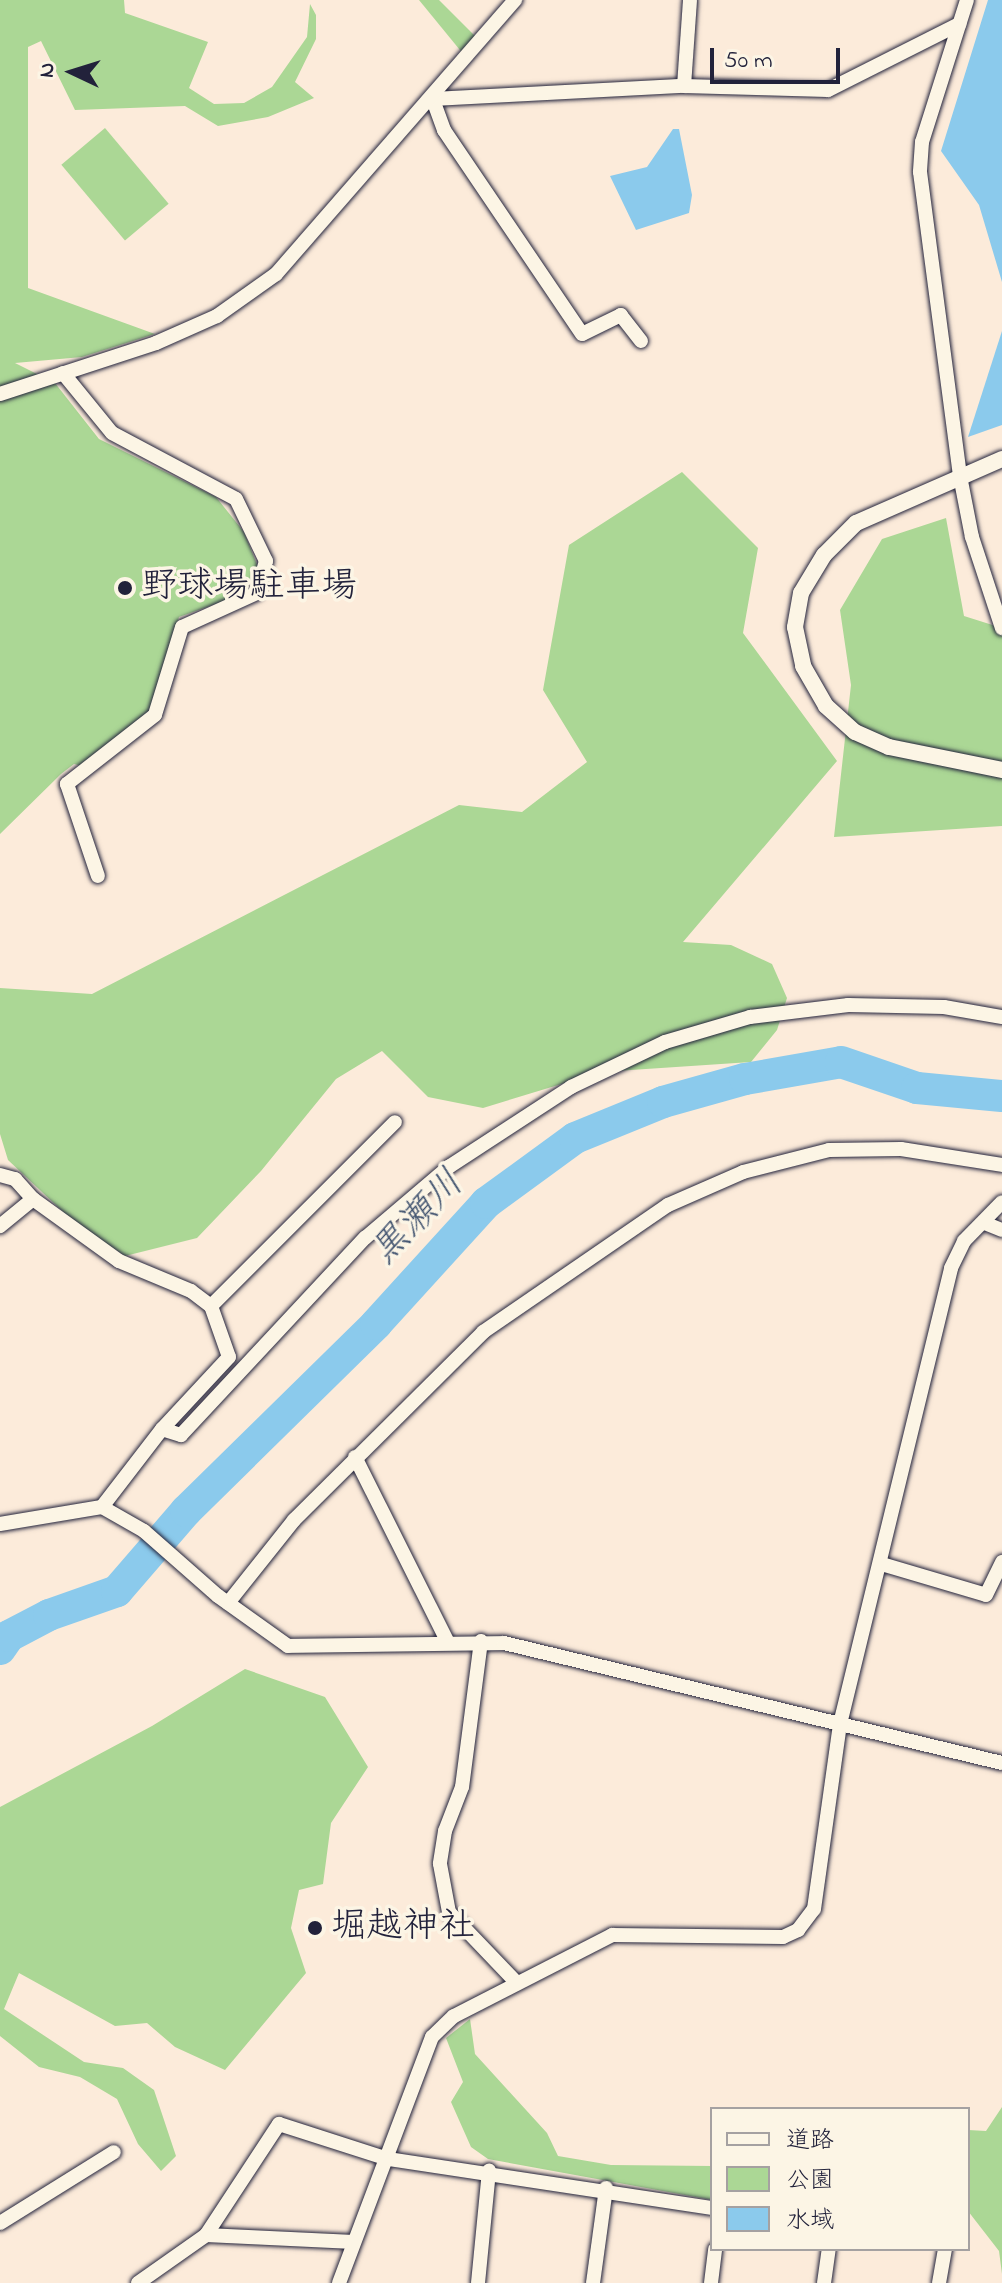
<!DOCTYPE html>
<meta charset="utf-8">
<style>
body{margin:0}
#map{position:relative;width:1002px;height:2283px;overflow:hidden;background:#fcebda;font-family:"Indie Flower","Klee One",sans-serif}
div>[style]{position:absolute}
.green>*{inset:0;background:#abd795;transform-origin:0 0}
.water>*{inset:0;background:#8bcaec}
.river>*{height:32px;margin:-16px;padding:0 16px;transform-origin:16px;border-radius:16px;background:#8bcaec}
.roads{filter:drop-shadow(0 0 2px #22223b) drop-shadow(0 0 2px #22223b)}
.minor>*{height:14px;margin:-7px;padding:0 7px;transform-origin:7px;border-radius:7px;background:#fcf5e5}
.tertiary>*{height:16px;margin:-8px;padding:0 8px;transform-origin:8px;border-radius:8px;background:#fcf5e5}
.dots>*{width:22px;height:22px;translate:-50% -50%;box-sizing:border-box;border:4px solid #fcf5e5;border-radius:50%}
span{translate:-50% -50%;white-space:nowrap;text-align:center;line-height:1.15;-webkit-text-stroke:7px #fcf5e5;paint-order:stroke}
.poi-label{font-size:36px;color:#22223b}
.left{translate:0 -50%;text-align:left}
.water-label{font-size:38px;color:#425470;font-style:italic}
.legend{position:absolute;left:710px;top:2107px;width:260px;height:144px;box-sizing:border-box;background:#fcf5e5;border:2px solid #a5a1a1;margin:0;padding:10px 14px;list-style:none;font-size:24px;color:#22223b}
.legend li{display:flex;align-items:center;gap:16px;height:40px}
.legend b{width:40px;border:2px solid #a5a1a1}
.north{position:absolute;left:32px;top:32px;width:80px;height:80px;-webkit-text-stroke:6px #fcf5e5;paint-order:stroke;rotate:274deg;font-size:22px;font-weight:700;line-height:32px;text-align:center;color:#22223b}
.north::after{content:'';display:block;margin:auto;width:28px;height:36px;background:#22223b;clip-path:polygon(50% 0,100% 100%,50% 72%,0 100%)}
.scale{position:absolute;left:710px;top:48px;width:130px;height:36px;box-sizing:border-box;border:4px solid #22223b;border-top:0;padding-left:10px;font-size:24px;line-height:28px;white-space:nowrap;color:#22223b;-webkit-text-stroke:6px #fcf5e5;paint-order:stroke}
</style>
<div id="map">
<div class="green">
<i style="clip-path:polygon(0 0,124px 0,125px 13px,208px 42px,189px 88px,214px 104px,244px 103px,272px 87px,307px 37px,310px 4px,316px 15px,316px 39px,295px 82px,314px 98px,268px 117px,218px 126px,185px 106px,75px 110px,41px 41px,28px 47px,28px 288px,155px 334px,82px 357px,15px 363px,55px 383px,99px 439px,216px 497px,244px 532px,258px 567px,244px 594px,179px 617px,152px 707px,141px 719px,82px 766px,74px 764px,61px 774px,0 834px)"></i>
<i style="clip-path:polygon(419px 0,439px 0,475px 36px,464px 55px)"></i>
<i style="left:105px;top:128px;width:99px;height:57px;rotate:50deg"></i>
<i style="clip-path:polygon(682px 472px,758px 548px,743px 633px,837px 761px,683px 942px,731px 945px,772px 964px,787px 998px,777px 1030px,751px 1062px,601px 1072px,483px 1108px,428px 1097px,382px 1051px,336px 1079px,261px 1171px,197px 1238px,125px 1256px,76px 1224px,8px 1160px,0 1134px,0 988px,92px 994px,459px 805px,522px 812px,587px 762px,543px 690px,569px 545px)"></i>
<i style="clip-path:polygon(946px 518px,964px 616px,1002px 628px,1002px 826px,834px 837px,851px 685px,840px 610px,882px 539px)"></i>
<i style="clip-path:polygon(245px 1669px,325px 1697px,368px 1767px,331px 1823px,323px 1884px,299px 1890px,291px 1928px,306px 1973px,225px 2070px,175px 2047px,147px 2023px,115px 2026px,19px 1973px,4px 2009px,84px 2062px,123px 2068px,154px 2090px,176px 2156px,161px 2171px,138px 2144px,117px 2099px,80px 2077px,39px 2067px,0 2036px,0 1807px,152px 1726px)"></i>
<i style="clip-path:polygon(470px 2019px,475px 2054px,547px 2133px,558px 2156px,611px 2165px,712px 2166px,712px 2200px,488px 2159px,471px 2147px,451px 2102px,463px 2082px,446px 2038px)"></i>
<i style="clip-path:polygon(1002px 2107px,1002px 2274px,999px 2251px,968px 2211px,968px 2130px,986px 2131px)"></i>
</div>
<div class="water">
<i style="clip-path:polygon(988px 0,1002px 0,1002px 282px,979px 205px,941px 151px)"></i>
<i style="clip-path:polygon(673px 129px,679px 129px,692px 195px,689px 213px,636px 230px,610px 176px,647px 167px)"></i>
<i style="clip-path:polygon(1002px 331px,1002px 425px,968px 437px)"></i>
</div>
<div class="river">
<i style="left:0;top:1649px;width:16px;rotate:-55deg"></i>
<i style="left:9px;top:1636px;width:45px;rotate:-27.7deg"></i>
<i style="left:49px;top:1615px;width:72px;rotate:-19.4deg"></i>
<i style="left:117px;top:1591px;width:106px;rotate:-49.2deg"></i>
<i style="left:186px;top:1511px;width:267px;rotate:-44.5deg"></i>
<i style="left:376px;top:1324px;width:164px;rotate:-47.7deg"></i>
<i style="left:486px;top:1203px;width:110px;rotate:-36.1deg"></i>
<i style="left:575px;top:1138px;width:95px;rotate:-22.2deg"></i>
<i style="left:663px;top:1102px;width:85px;rotate:-15.7deg"></i>
<i style="left:745px;top:1079px;width:97px;rotate:-10deg"></i>
<i style="left:841px;top:1062px;width:80px;rotate:18.9deg"></i>
<i style="left:917px;top:1088px;width:85px;rotate:5.4deg"></i>
</div>
<div class="roads">
<div class="minor">
<i style="left:967px;top:0;width:149px;rotate:107.6deg"></i>
<i style="left:922px;top:142px;width:30px;rotate:94deg"></i>
<i style="left:920px;top:172px;width:307px;rotate:82.5deg"></i>
<i style="left:960px;top:476px;width:62px;rotate:78.9deg"></i>
<i style="left:972px;top:537px;width:96px;rotate:71.8deg"></i>
<i style="left:684px;top:86px;width:86px;rotate:-86deg"></i>
<i style="left:641px;top:341px;width:33px;rotate:-128deg"></i>
<i style="left:621px;top:315px;width:43px;rotate:154deg"></i>
<i style="left:582px;top:334px;width:246px;rotate:-124.1deg"></i>
<i style="left:444px;top:130px;width:33px;rotate:-110deg"></i>
<i style="left:433px;top:99px;width:251px;rotate:-3deg"></i>
<i style="left:684px;top:86px;width:144px;rotate:1.6deg"></i>
<i style="left:828px;top:90px;width:147px;rotate:-26.7deg"></i>
<i style="left:63px;top:373px;width:77px;rotate:50.8deg"></i>
<i style="left:112px;top:433px;width:140px;rotate:28deg"></i>
<i style="left:236px;top:499px;width:69px;rotate:64.2deg"></i>
<i style="left:266px;top:561px;width:33px;rotate:106deg"></i>
<i style="left:257px;top:593px;width:82px;rotate:155.6deg"></i>
<i style="left:182px;top:627px;width:92px;rotate:107.1deg"></i>
<i style="left:155px;top:715px;width:112px;rotate:141.9deg"></i>
<i style="left:67px;top:784px;width:97px;rotate:71.4deg"></i>
<i style="left:0;top:394px;width:164px;rotate:-18.1deg"></i>
<i style="left:156px;top:343px;width:67px;rotate:-23.9deg"></i>
<i style="left:217px;top:316px;width:72px;rotate:-35.4deg"></i>
<i style="left:276px;top:274px;width:364px;rotate:-48.9deg"></i>
<i style="left:0;top:1175px;width:16px;rotate:15deg"></i>
<i style="left:15px;top:1179px;width:27px;rotate:48deg"></i>
<i style="left:33px;top:1199px;width:43px;rotate:140.7deg"></i>
<i style="left:33px;top:1199px;width:106px;rotate:35.8deg"></i>
<i style="left:119px;top:1261px;width:78px;rotate:22.6deg"></i>
<i style="left:191px;top:1291px;width:25px;rotate:37deg"></i>
<i style="left:211px;top:1306px;width:54px;rotate:70.6deg"></i>
<i style="left:229px;top:1357px;width:98px;rotate:132.9deg"></i>
<i style="left:162px;top:1429px;width:98px;rotate:127.6deg"></i>
<i style="left:987px;top:1224px;width:16px;rotate:22deg"></i>
<i style="left:211px;top:1306px;width:260px;rotate:-45deg"></i>
<i style="left:162px;top:1429px;width:20px;rotate:18deg"></i>
<i style="left:181px;top:1435px;width:270px;rotate:-47deg"></i>
<i style="left:365px;top:1238px;width:111px;rotate:-40.3deg"></i>
<i style="left:450px;top:1166px;width:145px;rotate:-33.1deg"></i>
<i style="left:571px;top:1087px;width:104px;rotate:-25.6deg"></i>
<i style="left:665px;top:1042px;width:89px;rotate:-16.4deg"></i>
<i style="left:750px;top:1017px;width:99px;rotate:-7deg"></i>
<i style="left:848px;top:1005px;width:96px;rotate:1.2deg"></i>
<i style="left:944px;top:1007px;width:59px;rotate:9.8deg"></i>
<i style="left:355px;top:1457px;width:206px;rotate:63.4deg"></i>
<i style="left:0;top:1524px;width:103px;rotate:-9.5deg"></i>
<i style="left:102px;top:1507px;width:48px;rotate:29.7deg"></i>
<i style="left:144px;top:1531px;width:98px;rotate:41.3deg"></i>
<i style="left:218px;top:1596px;width:86px;rotate:35.5deg"></i>
<i style="left:288px;top:1646px;width:216px;rotate:-0.8deg"></i>
<i style="left:504px;top:1643px;width:512px;rotate:13.55deg"></i>
<i style="left:885px;top:1565px;width:105px;rotate:16.5deg"></i>
<i style="left:986px;top:1595px;width:37px;rotate:-64deg"></i>
<i style="left:228px;top:1603px;width:106px;rotate:-51.5deg"></i>
<i style="left:294px;top:1520px;width:267px;rotate:-44.8deg"></i>
<i style="left:483px;top:1332px;width:224px;rotate:-34.5deg"></i>
<i style="left:668px;top:1205px;width:82px;rotate:-23.7deg"></i>
<i style="left:743px;top:1172px;width:89px;rotate:-14.3deg"></i>
<i style="left:829px;top:1150px;width:72px;rotate:-0.8deg"></i>
<i style="left:901px;top:1149px;width:102px;rotate:9deg"></i>
<i style="left:481px;top:1641px;width:147px;rotate:97.4deg"></i>
<i style="left:462px;top:1787px;width:47px;rotate:111.1deg"></i>
<i style="left:445px;top:1831px;width:33px;rotate:99deg"></i>
<i style="left:440px;top:1864px;width:49px;rotate:79.4deg"></i>
<i style="left:449px;top:1912px;width:95px;rotate:46.3deg"></i>
<i style="left:0;top:2223px;width:134px;rotate:-31.9deg"></i>
<i style="left:206px;top:2235px;width:148px;rotate:2.7deg"></i>
<i style="left:138px;top:2283px;width:83px;rotate:-35.2deg"></i>
<i style="left:206px;top:2235px;width:133px;rotate:-56.7deg"></i>
<i style="left:279px;top:2124px;width:114px;rotate:17.8deg"></i>
<i style="left:388px;top:2159px;width:328px;rotate:8.6deg"></i>
<i style="left:339px;top:2283px;width:263px;rotate:-69.3deg"></i>
<i style="left:432px;top:2037px;width:30px;rotate:-44deg"></i>
<i style="left:454px;top:2016px;width:178px;rotate:-27.1deg"></i>
<i style="left:612px;top:1935px;width:171px;rotate:0.7deg"></i>
<i style="left:783px;top:1937px;width:17px;rotate:-25deg"></i>
<i style="left:798px;top:1930px;width:26px;rotate:-53deg"></i>
<i style="left:814px;top:1909px;width:187px;rotate:-82deg"></i>
<i style="left:840px;top:1724px;width:469px;rotate:-76.3deg"></i>
<i style="left:951px;top:1268px;width:30px;rotate:-64deg"></i>
<i style="left:964px;top:1241px;width:54px;rotate:-45.7deg"></i>
<i style="left:478px;top:2283px;width:113px;rotate:-84.4deg"></i>
<i style="left:593px;top:2283px;width:96px;rotate:-82.2deg"></i>
<i style="left:711px;top:2283px;width:34px;rotate:-83deg"></i>
<i style="left:824px;top:2283px;width:34px;rotate:-82deg"></i>
<i style="left:939px;top:2283px;width:35px;rotate:-80deg"></i>
</div>
<div class="tertiary">
<i style="left:1002px;top:459px;width:159px;rotate:156.3deg"></i>
<i style="left:856px;top:523px;width:45px;rotate:135deg"></i>
<i style="left:824px;top:555px;width:44px;rotate:121.2deg"></i>
<i style="left:801px;top:593px;width:35px;rotate:100deg"></i>
<i style="left:795px;top:627px;width:40px;rotate:78deg"></i>
<i style="left:803px;top:666px;width:46px;rotate:60.1deg"></i>
<i style="left:826px;top:706px;width:39px;rotate:42deg"></i>
<i style="left:855px;top:732px;width:37px;rotate:24deg"></i>
<i style="left:889px;top:747px;width:115px;rotate:11.5deg"></i>
</div>
</div>
<div class="dots">
<i style="left:125px;top:588px;background:#22223b"></i>
<i style="left:315px;top:1928px;background:#22223b"></i>
</div>
<div class="poi-label">
<span class="left" style="left:141px;top:588px">野球場駐車場</span>
<span class="left" style="left:331px;top:1928px">堀越神社</span>
</div>
<div class="water-label">
<span style="left:419px;top:1219px;rotate:-46deg">黒瀬川</span>
</div>
<ul class="legend">
<li><b style="height:10px;background:#fcf5e5"></b>道路</li>
<li><b style="height:22px;background:#abd795"></b>公園</li>
<li><b style="height:22px;background:#8bcaec"></b>水域</li>
</ul>
<div class="north">N</div>
<div class="scale">50 m</div>
</div>
